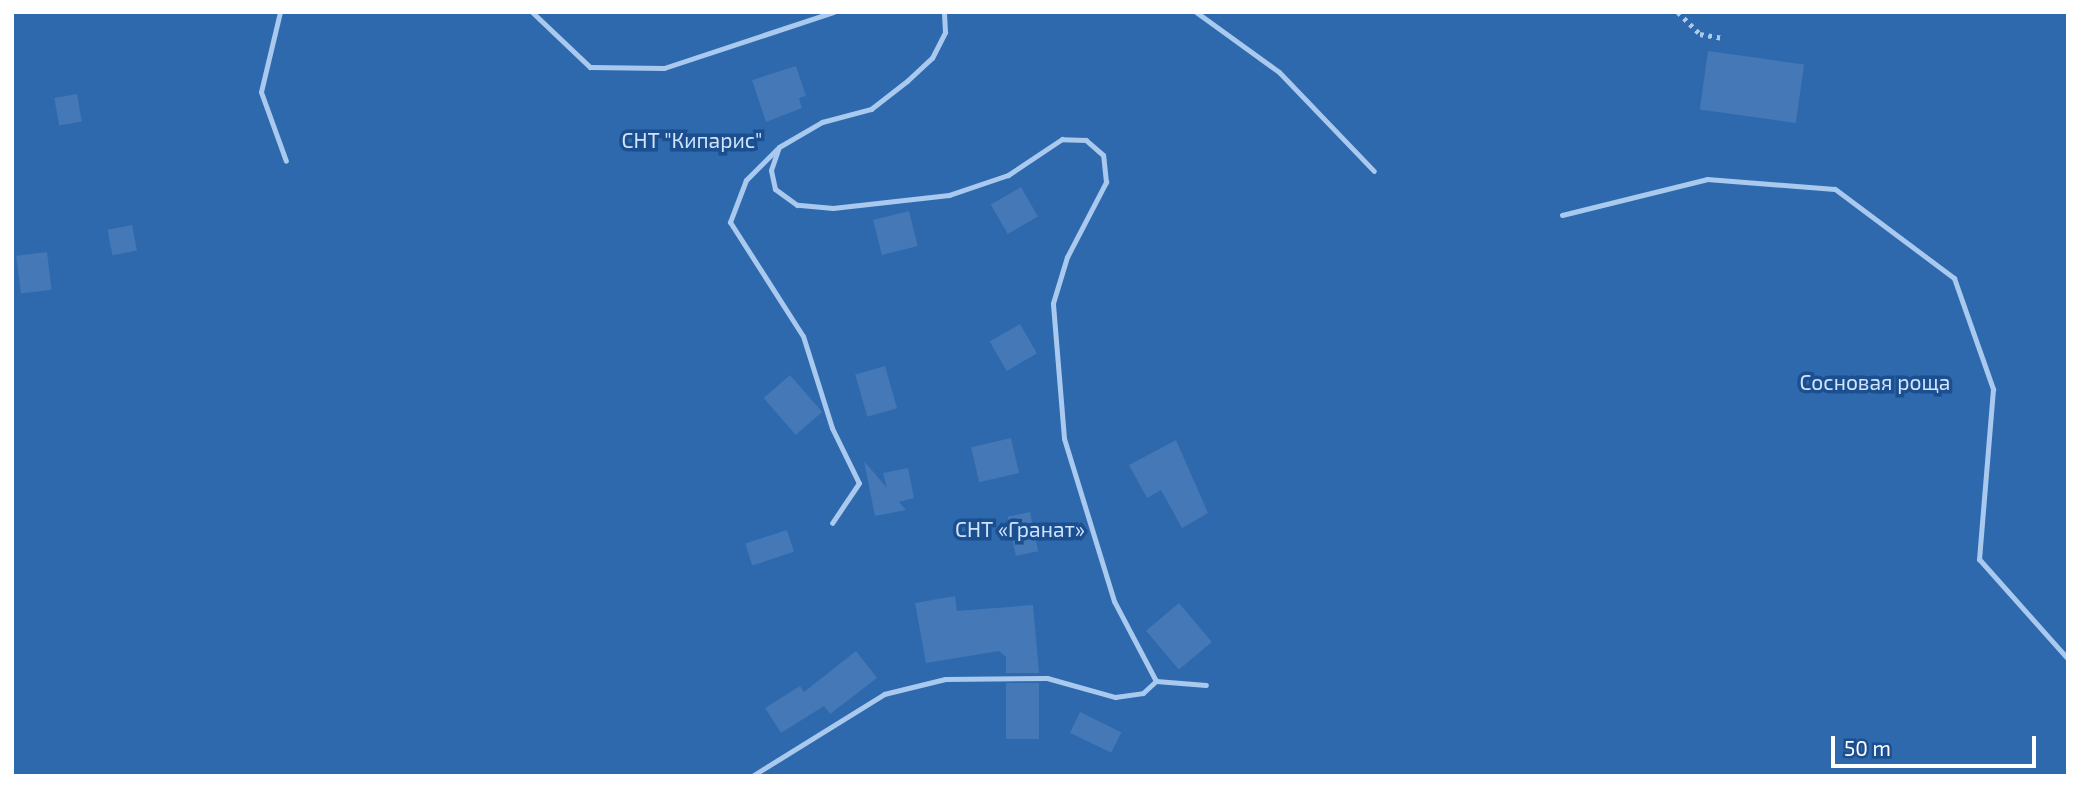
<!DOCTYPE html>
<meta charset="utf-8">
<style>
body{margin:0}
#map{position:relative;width:2080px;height:788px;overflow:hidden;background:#1b4f8f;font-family:"Exo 2",sans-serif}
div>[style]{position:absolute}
.green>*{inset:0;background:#2e69ad;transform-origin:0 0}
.building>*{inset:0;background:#4478b7;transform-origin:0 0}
.path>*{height:4.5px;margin-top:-2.25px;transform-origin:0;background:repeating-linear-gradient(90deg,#a9c9ee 0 3.5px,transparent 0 8.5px)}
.service>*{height:5px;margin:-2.5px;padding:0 2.5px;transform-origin:2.5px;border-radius:2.5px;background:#a9c9ee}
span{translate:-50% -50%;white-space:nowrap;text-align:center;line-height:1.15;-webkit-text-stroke:7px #1b4f8f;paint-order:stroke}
.park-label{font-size:21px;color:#cfe3fa}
.frame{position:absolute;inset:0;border:14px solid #fff;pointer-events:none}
.scale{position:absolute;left:1831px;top:736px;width:205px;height:32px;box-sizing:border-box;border:4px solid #fff;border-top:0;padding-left:9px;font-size:21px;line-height:24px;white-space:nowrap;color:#fff;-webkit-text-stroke:5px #1b4f8f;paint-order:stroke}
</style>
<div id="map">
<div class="green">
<i style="left:12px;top:12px;width:2056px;height:764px"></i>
</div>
<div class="building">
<i style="left:1708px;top:51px;width:97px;height:59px;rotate:8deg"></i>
<i style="clip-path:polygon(796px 66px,806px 96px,799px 98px,802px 108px,766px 122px,752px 80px)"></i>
<i style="left:77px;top:94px;width:28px;height:23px;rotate:80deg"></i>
<i style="left:1021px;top:187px;width:34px;height:35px;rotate:60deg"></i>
<i style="left:909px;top:211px;width:36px;height:37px;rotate:76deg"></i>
<i style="left:132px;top:225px;width:26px;height:25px;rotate:79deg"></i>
<i style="left:47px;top:252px;width:38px;height:31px;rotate:83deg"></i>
<i style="left:1020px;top:324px;width:34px;height:35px;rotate:60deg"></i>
<i style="left:885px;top:366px;width:44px;height:31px;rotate:74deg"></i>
<i style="left:790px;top:375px;width:49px;height:35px;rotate:49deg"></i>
<i style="left:1011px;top:438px;width:36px;height:41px;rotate:77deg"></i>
<i style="clip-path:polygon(1176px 440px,1208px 513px,1182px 528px,1161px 490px,1147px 498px,1129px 465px)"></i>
<i style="clip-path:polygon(864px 461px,887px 488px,883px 473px,908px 468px,914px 498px,899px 502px,906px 510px,875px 516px)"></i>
<i style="left:1030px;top:512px;width:40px;height:23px;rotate:78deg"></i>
<i style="left:787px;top:530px;width:23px;height:44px;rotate:72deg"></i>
<i style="clip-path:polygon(955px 596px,957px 611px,1033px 605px,1039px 673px,1006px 673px,1006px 657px,999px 651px,926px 663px,915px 603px)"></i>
<i style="left:1179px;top:603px;width:51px;height:43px;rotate:50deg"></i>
<i style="clip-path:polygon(856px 651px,877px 678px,830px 714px,824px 706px,781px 733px,765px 708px,800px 686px,804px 692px)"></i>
<i style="left:1039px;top:683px;width:56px;height:33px;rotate:90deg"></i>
<i style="left:1080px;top:712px;width:46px;height:23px;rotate:26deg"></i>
</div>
<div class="path">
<i style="left:1678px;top:12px;width:31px;rotate:45deg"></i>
<i style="left:1700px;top:34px;width:22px;rotate:10deg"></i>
</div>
<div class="service">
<i style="left:280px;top:12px;width:82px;rotate:103.4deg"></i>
<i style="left:261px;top:92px;width:73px;rotate:70.1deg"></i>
<i style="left:532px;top:12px;width:80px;rotate:43.5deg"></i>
<i style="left:590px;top:67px;width:74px;rotate:0.8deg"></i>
<i style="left:664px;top:68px;width:178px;rotate:-18.3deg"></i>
<i style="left:1196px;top:12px;width:102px;rotate:35.9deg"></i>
<i style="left:1279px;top:72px;width:137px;rotate:46.2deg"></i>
<i style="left:777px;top:149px;width:44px;rotate:135deg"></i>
<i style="left:746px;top:180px;width:45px;rotate:110.9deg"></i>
<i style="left:730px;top:222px;width:135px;rotate:57.4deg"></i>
<i style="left:803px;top:336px;width:96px;rotate:72.5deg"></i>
<i style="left:832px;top:428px;width:61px;rotate:63.9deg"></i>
<i style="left:859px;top:483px;width:48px;rotate:124deg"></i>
<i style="left:1562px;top:215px;width:149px;rotate:-13.9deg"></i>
<i style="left:1707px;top:179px;width:128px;rotate:4.5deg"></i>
<i style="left:1835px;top:189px;width:149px;rotate:36.8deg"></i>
<i style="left:1954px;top:278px;width:118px;rotate:70.6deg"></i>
<i style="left:1993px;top:389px;width:171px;rotate:94.7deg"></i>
<i style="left:1979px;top:559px;width:134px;rotate:48.3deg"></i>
<i style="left:1156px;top:681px;width:50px;rotate:4.6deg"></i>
<i style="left:752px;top:776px;width:155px;rotate:-31.8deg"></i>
<i style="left:884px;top:694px;width:63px;rotate:-13.8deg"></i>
<i style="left:945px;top:679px;width:102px;rotate:-0.6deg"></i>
<i style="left:1047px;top:678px;width:71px;rotate:15.6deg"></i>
<i style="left:1115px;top:697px;width:28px;rotate:-8deg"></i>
<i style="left:1143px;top:693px;width:18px;rotate:-43deg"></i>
<i style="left:1156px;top:681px;width:90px;rotate:-117.7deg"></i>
<i style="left:1114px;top:601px;width:170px;rotate:-107.1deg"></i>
<i style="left:1064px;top:438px;width:135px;rotate:-94.7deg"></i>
<i style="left:1053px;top:303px;width:48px;rotate:-73.1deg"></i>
<i style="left:1067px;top:257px;width:85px;rotate:-62.5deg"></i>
<i style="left:1106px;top:182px;width:27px;rotate:-96deg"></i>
<i style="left:1103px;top:155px;width:23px;rotate:-139deg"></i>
<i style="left:1086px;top:140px;width:24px;rotate:-178deg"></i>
<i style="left:1062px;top:139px;width:65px;rotate:146.3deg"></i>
<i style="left:1008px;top:175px;width:62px;rotate:161.3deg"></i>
<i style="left:949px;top:195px;width:117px;rotate:173.6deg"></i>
<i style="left:833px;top:208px;width:36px;rotate:-175deg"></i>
<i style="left:797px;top:205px;width:27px;rotate:-144deg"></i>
<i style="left:775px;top:189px;width:19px;rotate:-102deg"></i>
<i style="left:771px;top:170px;width:24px;rotate:-71deg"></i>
<i style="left:779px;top:147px;width:50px;rotate:-30.2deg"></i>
<i style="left:822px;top:122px;width:51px;rotate:-14.9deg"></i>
<i style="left:871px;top:109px;width:46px;rotate:-37.9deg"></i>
<i style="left:907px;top:81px;width:34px;rotate:-43deg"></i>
<i style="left:932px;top:58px;width:29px;rotate:-63deg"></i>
<i style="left:945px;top:32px;width:20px;rotate:-93deg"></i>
</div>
<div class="park-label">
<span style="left:692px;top:140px">СНТ "Кипарис"</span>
<span style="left:1875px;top:382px">Сосновая роща</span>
<span style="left:1020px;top:529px">СНТ «Гранат»</span>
</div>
<div class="frame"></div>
<div class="scale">50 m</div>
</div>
